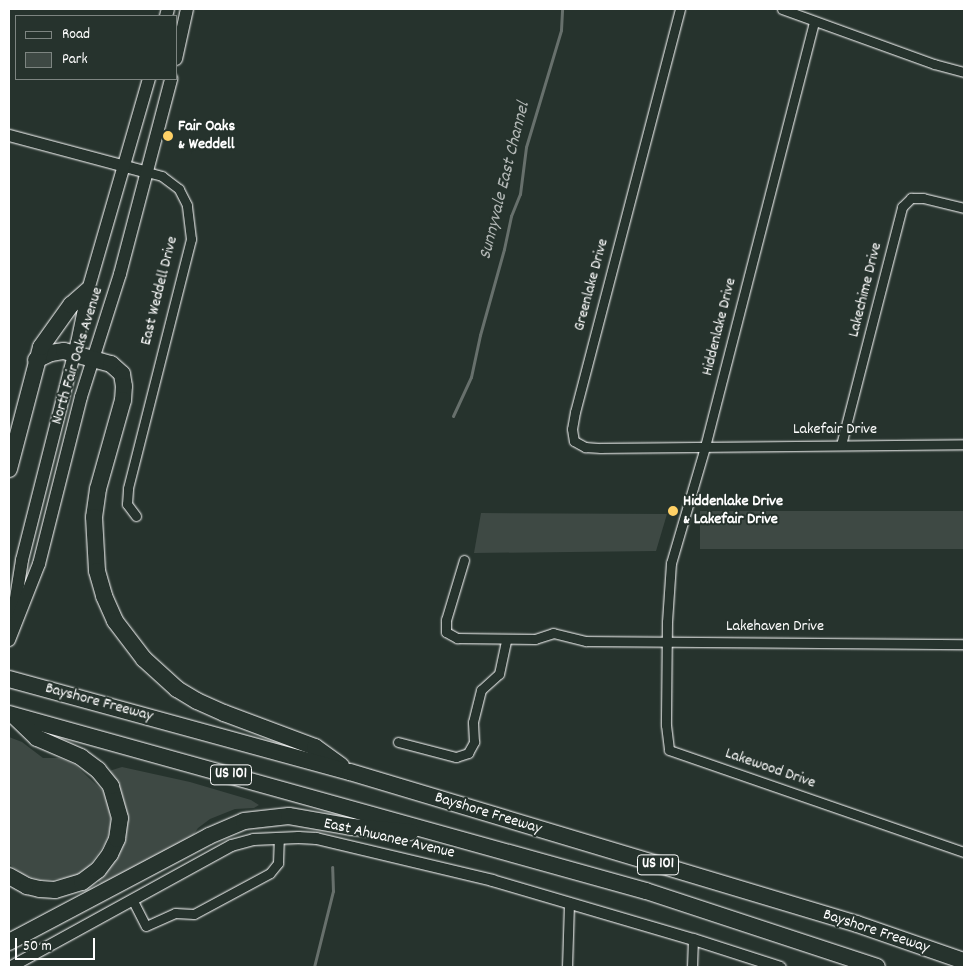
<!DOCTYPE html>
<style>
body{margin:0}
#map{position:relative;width:973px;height:976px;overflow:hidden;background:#26332d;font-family:Dekko,sans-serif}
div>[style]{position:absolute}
.green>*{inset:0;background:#3e4944;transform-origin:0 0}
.stream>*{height:3px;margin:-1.5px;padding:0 1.5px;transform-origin:1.5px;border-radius:1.5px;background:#67706c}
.roads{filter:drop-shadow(0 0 1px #fff) drop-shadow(0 0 1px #fff)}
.minor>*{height:9px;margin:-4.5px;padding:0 4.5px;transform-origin:4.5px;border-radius:4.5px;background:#26332d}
.tertiary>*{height:11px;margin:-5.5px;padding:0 5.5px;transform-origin:5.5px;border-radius:5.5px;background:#26332d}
.secondary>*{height:12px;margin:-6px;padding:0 6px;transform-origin:6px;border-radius:6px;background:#26332d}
.motorway>*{height:16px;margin:-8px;padding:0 8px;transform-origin:8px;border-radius:8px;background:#26332d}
.dots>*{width:14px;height:14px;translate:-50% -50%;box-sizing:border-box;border:2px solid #26332d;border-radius:50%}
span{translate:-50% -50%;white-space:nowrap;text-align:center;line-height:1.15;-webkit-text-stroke:4px #26332d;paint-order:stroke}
.shield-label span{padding:1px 4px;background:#26332d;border:1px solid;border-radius:4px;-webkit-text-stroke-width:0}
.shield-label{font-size:15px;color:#fff;font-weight:700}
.poi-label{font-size:16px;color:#fff;font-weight:700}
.left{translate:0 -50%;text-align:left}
.street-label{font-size:16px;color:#fff}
.water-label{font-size:18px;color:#b3b8b6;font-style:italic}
.frame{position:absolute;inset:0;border:10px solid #fff;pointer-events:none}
.legend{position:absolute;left:15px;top:15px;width:162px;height:65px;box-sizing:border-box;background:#26332d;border:1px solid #7d8581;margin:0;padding:6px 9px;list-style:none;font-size:15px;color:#fff}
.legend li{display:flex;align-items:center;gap:10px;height:25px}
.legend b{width:25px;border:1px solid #7d8581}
.scale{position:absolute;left:15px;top:938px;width:80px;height:22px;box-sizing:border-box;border:2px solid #fff;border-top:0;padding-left:6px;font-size:15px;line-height:18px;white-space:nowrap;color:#fff;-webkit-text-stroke:4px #26332d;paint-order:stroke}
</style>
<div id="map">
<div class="green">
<i style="left:964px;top:511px;width:38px;height:264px;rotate:90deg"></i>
<i style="clip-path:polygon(481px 513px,667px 514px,656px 551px,474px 553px)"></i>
<i style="clip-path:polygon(9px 737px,22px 742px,43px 758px,59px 758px,74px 764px,104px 792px,109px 807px,111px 824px,106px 842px,88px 868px,75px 876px,59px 879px,41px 880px,24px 875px,9px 864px)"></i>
<i style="clip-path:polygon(122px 767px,190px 782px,251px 800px,259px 805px,254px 808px,235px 809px,210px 819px,198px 828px,192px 837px,102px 885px,98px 881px,99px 876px,121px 797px,109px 771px)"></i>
</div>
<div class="stream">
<i style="left:453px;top:416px;width:43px;rotate:-65.2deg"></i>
<i style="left:471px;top:377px;width:43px;rotate:-77.9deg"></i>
<i style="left:480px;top:335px;width:89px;rotate:-74.4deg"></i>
<i style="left:504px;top:249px;width:34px;rotate:-78deg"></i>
<i style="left:511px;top:216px;width:24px;rotate:-68deg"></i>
<i style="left:520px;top:194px;width:47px;rotate:-82.7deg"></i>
<i style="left:526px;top:147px;width:122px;rotate:-73.3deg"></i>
<i style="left:561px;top:30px;width:21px;rotate:-87deg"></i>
<i style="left:314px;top:967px;width:78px;rotate:-76deg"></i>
<i style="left:333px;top:891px;width:24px;rotate:-92deg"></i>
</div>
<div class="roads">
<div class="minor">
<i style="left:680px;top:9px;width:416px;rotate:104.6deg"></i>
<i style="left:575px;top:412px;width:17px;rotate:100deg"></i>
<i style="left:572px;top:429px;width:12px;rotate:81deg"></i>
<i style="left:574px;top:441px;width:13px;rotate:29deg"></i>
<i style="left:585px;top:447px;width:16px;rotate:4deg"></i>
<i style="left:601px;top:448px;width:363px;rotate:-0.6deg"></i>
<i style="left:782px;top:9px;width:162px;rotate:19.9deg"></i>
<i style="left:934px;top:64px;width:31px;rotate:15deg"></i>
<i style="left:814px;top:22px;width:439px;rotate:104.4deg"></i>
<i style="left:705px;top:447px;width:121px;rotate:106.3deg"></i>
<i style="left:671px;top:563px;width:59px;rotate:93.9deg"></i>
<i style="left:667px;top:622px;width:103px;rotate:90.6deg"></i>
<i style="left:666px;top:725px;width:25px;rotate:83deg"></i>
<i style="left:669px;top:750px;width:312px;rotate:19.1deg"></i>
<i style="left:841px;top:445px;width:246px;rotate:-75.6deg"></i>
<i style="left:902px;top:207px;width:13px;rotate:-45deg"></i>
<i style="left:911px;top:198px;width:12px"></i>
<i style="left:923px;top:198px;width:42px;rotate:13.7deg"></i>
<i style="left:136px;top:516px;width:15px;rotate:-127deg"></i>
<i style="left:127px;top:504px;width:16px;rotate:-86deg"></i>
<i style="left:128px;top:488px;width:257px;rotate:-75.8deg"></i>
<i style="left:191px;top:239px;width:34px;rotate:-97deg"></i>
<i style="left:187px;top:205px;width:18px;rotate:-117deg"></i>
<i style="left:179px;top:189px;width:21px;rotate:-143deg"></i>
<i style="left:162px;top:176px;width:16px;rotate:-165deg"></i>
<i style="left:464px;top:560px;width:63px;rotate:106.7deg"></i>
<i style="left:446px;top:620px;width:12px;rotate:90deg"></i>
<i style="left:446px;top:632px;width:13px;rotate:29deg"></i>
<i style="left:457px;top:638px;width:78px;rotate:0.7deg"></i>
<i style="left:535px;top:639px;width:19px;rotate:-18deg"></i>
<i style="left:553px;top:633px;width:34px;rotate:14deg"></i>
<i style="left:586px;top:641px;width:378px;rotate:0.5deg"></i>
<i style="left:398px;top:742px;width:60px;rotate:14.5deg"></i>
<i style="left:456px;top:757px;width:13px;rotate:-18deg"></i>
<i style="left:468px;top:753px;width:13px;rotate:-61deg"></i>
<i style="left:474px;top:742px;width:20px;rotate:-93deg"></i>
<i style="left:473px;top:722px;width:33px;rotate:-76deg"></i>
<i style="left:481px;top:690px;width:24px;rotate:-42deg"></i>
<i style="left:499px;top:674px;width:35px;rotate:-78deg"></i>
<i style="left:132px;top:899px;width:30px;rotate:63deg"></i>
<i style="left:146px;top:926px;width:32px;rotate:-24deg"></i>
<i style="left:175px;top:913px;width:19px;rotate:3deg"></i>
<i style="left:194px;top:914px;width:86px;rotate:-28.3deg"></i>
<i style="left:270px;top:873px;width:13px;rotate:-51deg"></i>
<i style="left:278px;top:863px;width:26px;rotate:-88deg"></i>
<i style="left:567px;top:967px;width:65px;rotate:-88.2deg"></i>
<i style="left:692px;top:967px;width:28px;rotate:-88deg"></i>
</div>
<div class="tertiary">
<i style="left:9px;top:135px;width:143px;rotate:15deg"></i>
<i style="left:9px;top:967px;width:253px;rotate:-28.8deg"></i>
<i style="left:231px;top:845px;width:23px;rotate:-15deg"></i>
<i style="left:253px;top:839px;width:45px;rotate:-2.5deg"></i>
<i style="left:298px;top:837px;width:18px;rotate:3deg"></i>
<i style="left:316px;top:838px;width:181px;rotate:13.4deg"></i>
<i style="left:492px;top:880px;width:209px;rotate:16.4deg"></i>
<i style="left:693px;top:939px;width:91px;rotate:17.8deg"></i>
</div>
<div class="secondary">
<i style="left:166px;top:16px;width:7px;rotate:-74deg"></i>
<i style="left:176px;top:59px;width:51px;rotate:-77.6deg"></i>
<i style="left:13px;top:617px;width:58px;rotate:-81deg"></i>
<i style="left:22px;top:560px;width:224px;rotate:-75.8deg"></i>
<i style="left:77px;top:343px;width:54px;rotate:-78.3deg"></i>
<i style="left:88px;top:290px;width:220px;rotate:-73.9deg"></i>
<i style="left:9px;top:640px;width:82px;rotate:-68.5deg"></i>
<i style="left:39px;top:564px;width:172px;rotate:-75.9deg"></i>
<i style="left:81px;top:397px;width:129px;rotate:-72.4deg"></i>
<i style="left:120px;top:274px;width:202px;rotate:-75.3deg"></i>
</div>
<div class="motorway">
<i style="left:36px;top:360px;width:17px;rotate:-25deg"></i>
<i style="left:51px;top:353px;width:13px;rotate:-9deg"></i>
<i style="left:64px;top:351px;width:49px;rotate:15.5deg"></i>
<i style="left:111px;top:364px;width:15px;rotate:42deg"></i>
<i style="left:122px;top:374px;width:12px;rotate:81deg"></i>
<i style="left:124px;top:386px;width:14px;rotate:94deg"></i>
<i style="left:123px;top:400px;width:92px;rotate:105.7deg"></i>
<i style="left:98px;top:489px;width:28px;rotate:98deg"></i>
<i style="left:94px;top:517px;width:54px;rotate:86.8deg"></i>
<i style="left:97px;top:571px;width:26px;rotate:74deg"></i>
<i style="left:104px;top:596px;width:27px;rotate:66deg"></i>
<i style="left:115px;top:621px;width:48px;rotate:52.7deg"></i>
<i style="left:144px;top:659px;width:45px;rotate:42.3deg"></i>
<i style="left:177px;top:689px;width:23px;rotate:31deg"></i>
<i style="left:197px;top:701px;width:30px;rotate:24deg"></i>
<i style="left:224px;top:713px;width:97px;rotate:20.5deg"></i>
<i style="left:315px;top:747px;width:32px;rotate:36deg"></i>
<i style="left:9px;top:469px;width:126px;rotate:-75.3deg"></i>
<i style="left:41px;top:347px;width:52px;rotate:-54.5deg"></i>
<i style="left:71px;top:305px;width:23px;rotate:-41deg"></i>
<i style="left:9px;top:679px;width:353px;rotate:15.3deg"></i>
<i style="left:350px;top:772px;width:529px;rotate:16.69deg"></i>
<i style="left:857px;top:924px;width:113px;rotate:19.1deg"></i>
<i style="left:9px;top:714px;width:661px;rotate:15.53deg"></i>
<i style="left:646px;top:891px;width:243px;rotate:18.2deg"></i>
<i style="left:9px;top:876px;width:21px;rotate:29deg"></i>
<i style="left:27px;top:886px;width:13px;rotate:13deg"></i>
<i style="left:40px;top:889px;width:15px;rotate:4deg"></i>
<i style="left:55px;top:890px;width:28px;rotate:-17deg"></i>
<i style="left:82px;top:882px;width:20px;rotate:-37deg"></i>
<i style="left:98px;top:870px;width:20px;rotate:-53deg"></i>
<i style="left:110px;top:854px;width:17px;rotate:-65deg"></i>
<i style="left:117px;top:839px;width:21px;rotate:-82deg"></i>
<i style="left:120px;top:818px;width:33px;rotate:-106deg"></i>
<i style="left:111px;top:786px;width:21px;rotate:-129deg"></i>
<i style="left:98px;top:770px;width:21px;rotate:-143deg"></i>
<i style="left:81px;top:757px;width:48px;rotate:-156.6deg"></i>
<i style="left:37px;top:738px;width:30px;rotate:-136deg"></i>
<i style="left:9px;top:942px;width:226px;rotate:-27.9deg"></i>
<i style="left:209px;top:836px;width:38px;rotate:-23deg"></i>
<i style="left:244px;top:821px;width:45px;rotate:-6.3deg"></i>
<i style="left:289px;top:816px;width:64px;rotate:9.9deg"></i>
<i style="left:352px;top:827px;width:59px;rotate:4.8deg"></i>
</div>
</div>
<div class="dots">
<i style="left:168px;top:136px;background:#ffd166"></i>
<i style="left:673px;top:511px;background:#ffd166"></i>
</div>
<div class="shield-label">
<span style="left:231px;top:775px">US 101</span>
<span style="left:658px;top:865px">US 101</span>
</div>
<div class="poi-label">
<span class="left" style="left:178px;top:136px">Fair Oaks<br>&amp; Weddell</span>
<span class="left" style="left:683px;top:511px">Hiddenlake Drive<br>&amp; Lakefair Drive</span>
</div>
<div class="street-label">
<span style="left:592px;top:285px;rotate:-75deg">Greenlake Drive</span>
<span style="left:866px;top:290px;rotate:-76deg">Lakechime Drive</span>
<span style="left:160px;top:291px;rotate:-76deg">East Weddell Drive</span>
<span style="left:720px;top:327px;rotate:-76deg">Hiddenlake Drive</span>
<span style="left:78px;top:356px;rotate:-73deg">North Fair Oaks Avenue</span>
<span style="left:835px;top:430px">Lakefair Drive</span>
<span style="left:775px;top:627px">Lakehaven Drive</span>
<span style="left:99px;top:703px;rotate:15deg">Bayshore Freeway</span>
<span style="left:770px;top:769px;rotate:19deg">Lakewood Drive</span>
<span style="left:488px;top:814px;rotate:17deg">Bayshore Freeway</span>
<span style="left:389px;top:839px;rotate:13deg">East Ahwanee Avenue</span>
<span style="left:876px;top:932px;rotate:18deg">Bayshore Freeway</span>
</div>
<div class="water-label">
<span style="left:506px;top:181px;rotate:-76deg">Sunnyvale East Channel</span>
</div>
<div class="frame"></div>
<ul class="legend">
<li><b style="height:6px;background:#26332d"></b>Road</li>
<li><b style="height:14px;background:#3e4944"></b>Park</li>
</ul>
<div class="scale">50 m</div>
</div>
